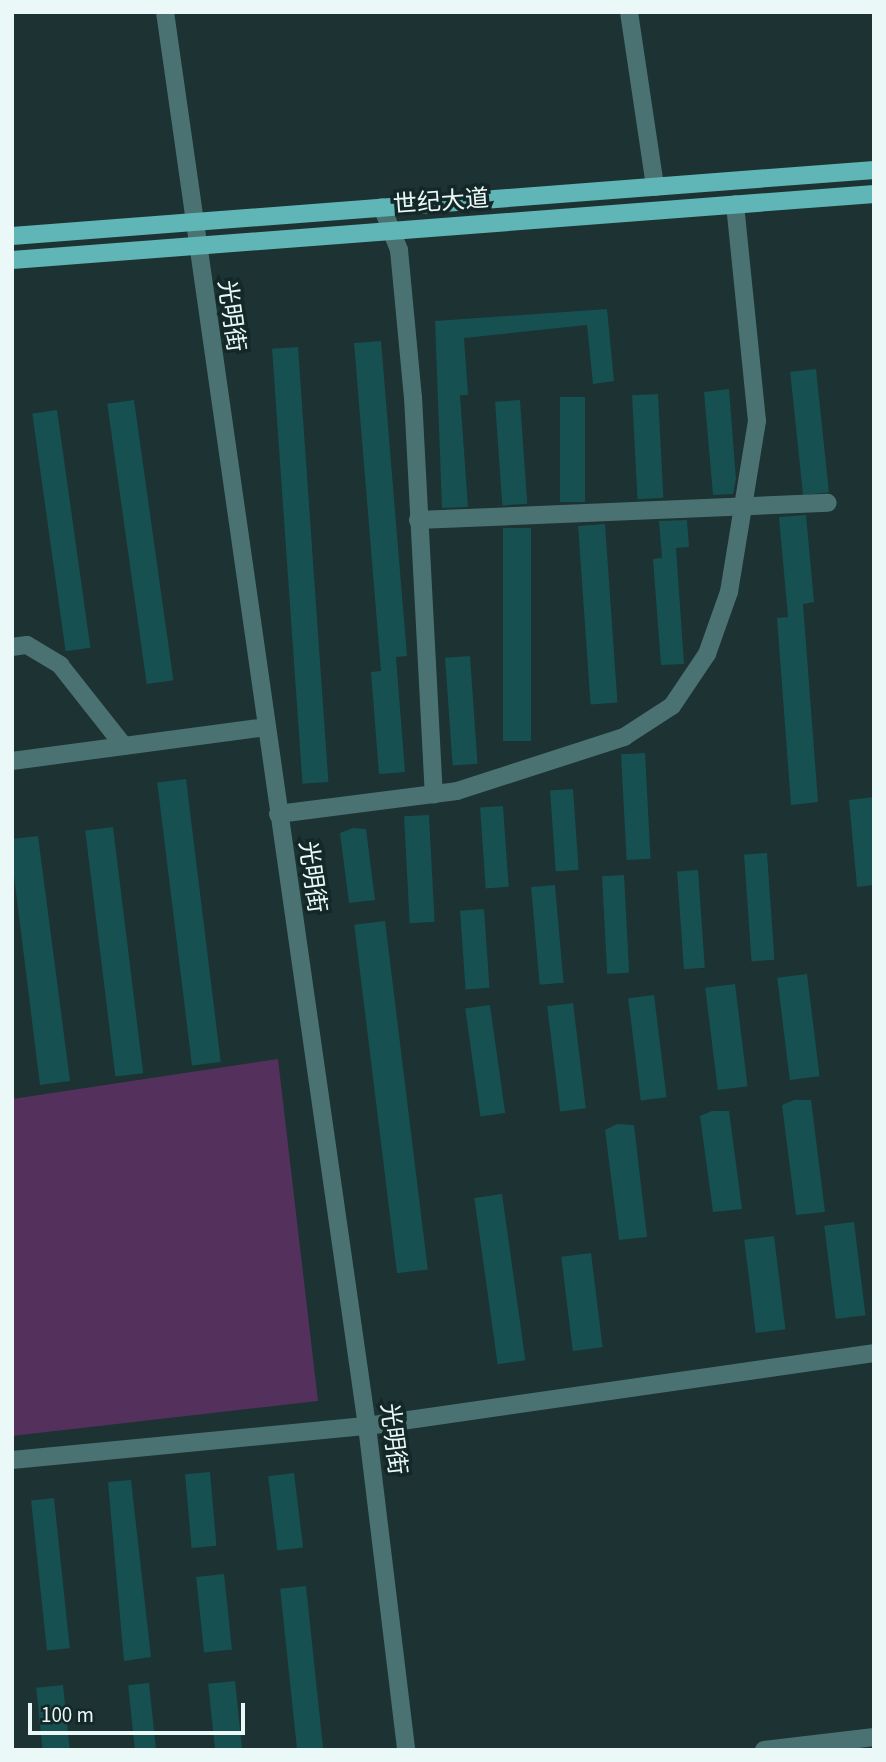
<!DOCTYPE html>
<meta charset="utf-8">
<style>
body{margin:0}
#map{position:relative;width:886px;height:1762px;overflow:hidden;background:#1d3232;font-family:"Source Sans 3","Noto Sans SC",sans-serif}
div>[style]{position:absolute}
.green>*{inset:0;background:#54305c}
.building>*{inset:0;background:#165051;transform-origin:0 0}
.minor>*{height:18px;margin:-9px;padding:0 9px;transform-origin:9px;border-radius:9px;background:#4b7272}
.major>*{height:18px;margin:-9px;padding:0 9px;transform-origin:9px;border-radius:9px;background:#60b5b6}
span{translate:-50% -50%;white-space:nowrap;text-align:center;line-height:1.15;-webkit-text-stroke:7px #142828;paint-order:stroke}
.street-label{font-size:24px;color:#ebf8f8}
.frame{position:absolute;inset:0;border:14px solid #ebf8f8;pointer-events:none}
.scale{position:absolute;left:28px;top:1703px;width:217px;height:32px;box-sizing:border-box;border:4px solid #ebf8f8;border-top:0;padding-left:9px;font-size:21px;line-height:24px;white-space:nowrap;color:#ebf8f8;-webkit-text-stroke:5px #142828;paint-order:stroke}
</style>
<div id="map">
<div class="green">
<i style="clip-path:polygon(278px 1059px,318px 1401px,12px 1436px,12px 1099px)"></i>
</div>
<div class="building">
<i style="clip-path:polygon(607px 309px,614px 381px,593px 384px,587px 325px,464px 338px,468px 395px,460px 395px,468px 507px,442px 508px,435px 321px)"></i>
<i style="clip-path:polygon(381px 341px,407px 656px,396px 657px,405px 772px,379px 774px,371px 672px,381px 671px,354px 343px)"></i>
<i style="left:298px;top:347px;width:436px;height:26px;rotate:86deg"></i>
<i style="left:816px;top:369px;width:124px;height:26px;rotate:84deg"></i>
<i style="clip-path:polygon(729px 389px,736px 479px,733px 494px,713px 495px,704px 392px)"></i>
<i style="left:658px;top:394px;width:104px;height:26px;rotate:87deg"></i>
<i style="left:560px;top:397px;width:25px;height:105px"></i>
<i style="left:134px;top:400px;width:283px;height:27px;rotate:82deg"></i>
<i style="left:520px;top:400px;width:104px;height:25px;rotate:86deg"></i>
<i style="left:57px;top:410px;width:240px;height:25px;rotate:82deg"></i>
<i style="clip-path:polygon(806px 515px,814px 602px,803px 604px,818px 802px,791px 805px,777px 618px,788px 617px,779px 517px)"></i>
<i style="clip-path:polygon(687px 520px,689px 547px,676px 548px,684px 664px,661px 665px,653px 559px,662px 558px,659px 521px)"></i>
<i style="left:605px;top:524px;width:179px;height:27px;rotate:86deg"></i>
<i style="left:503px;top:528px;width:28px;height:213px"></i>
<i style="left:470px;top:656px;width:108px;height:25px;rotate:86deg"></i>
<i style="left:645px;top:753px;width:106px;height:24px;rotate:87deg"></i>
<i style="left:186px;top:779px;width:285px;height:29px;rotate:83deg"></i>
<i style="left:573px;top:789px;width:81px;height:23px;rotate:86deg"></i>
<i style="clip-path:polygon(874px 797px,874px 885px,857px 887px,849px 800px)"></i>
<i style="left:503px;top:806px;width:81px;height:23px;rotate:86deg"></i>
<i style="left:429px;top:815px;width:107px;height:25px;rotate:87deg"></i>
<i style="left:113px;top:827px;width:248px;height:28px;rotate:83deg"></i>
<i style="clip-path:polygon(353px 828px,366px 829px,375px 900px,349px 903px,340px 833px)"></i>
<i style="clip-path:polygon(38px 836px,70px 1081px,40px 1085px,12px 860px,12px 839px)"></i>
<i style="left:767px;top:853px;width:107px;height:23px;rotate:86deg"></i>
<i style="left:698px;top:870px;width:98px;height:21px;rotate:86deg"></i>
<i style="left:624px;top:875px;width:98px;height:22px;rotate:87deg"></i>
<i style="left:555px;top:885px;width:98px;height:24px;rotate:85deg"></i>
<i style="left:484px;top:909px;width:79px;height:24px;rotate:86deg"></i>
<i style="left:385px;top:921px;width:351px;height:31px;rotate:83deg"></i>
<i style="left:807px;top:974px;width:103px;height:30px;rotate:83deg"></i>
<i style="left:735px;top:984px;width:103px;height:30px;rotate:83deg"></i>
<i style="left:654px;top:995px;width:103px;height:26px;rotate:83deg"></i>
<i style="left:573px;top:1003px;width:106px;height:26px;rotate:83deg"></i>
<i style="left:490px;top:1005px;width:109px;height:25px;rotate:82deg"></i>
<i style="clip-path:polygon(794px 1100px,811px 1100px,825px 1212px,796px 1215px,782px 1105px)"></i>
<i style="clip-path:polygon(712px 1111px,729px 1111px,742px 1209px,713px 1212px,700px 1116px)"></i>
<i style="clip-path:polygon(617px 1124px,634px 1125px,647px 1237px,619px 1240px,605px 1130px)"></i>
<i style="left:502px;top:1194px;width:168px;height:28px;rotate:82deg"></i>
<i style="left:854px;top:1222px;width:94px;height:30px;rotate:83deg"></i>
<i style="left:774px;top:1236px;width:94px;height:30px;rotate:83deg"></i>
<i style="left:591px;top:1253px;width:95px;height:30px;rotate:83deg"></i>
<i style="left:210px;top:1472px;width:74px;height:25px;rotate:85deg"></i>
<i style="left:294px;top:1473px;width:75px;height:26px;rotate:83deg"></i>
<i style="clip-path:polygon(131px 1480px,151px 1657px,124px 1661px,108px 1482px)"></i>
<i style="left:54px;top:1498px;width:151px;height:23px;rotate:84deg"></i>
<i style="left:224px;top:1574px;width:76px;height:28px;rotate:84deg"></i>
<i style="left:306px;top:1586px;width:163px;height:26px;rotate:84deg"></i>
<i style="left:235px;top:1681px;width:69px;height:27px;rotate:84deg"></i>
<i style="left:149px;top:1683px;width:67px;height:21px;rotate:84deg"></i>
<i style="left:63px;top:1685px;width:65px;height:27px;rotate:84deg"></i>
</div>
<div class="minor">
<i style="left:165px;top:12px;width:1428px;rotate:81.87deg"></i>
<i style="left:367px;top:1426px;width:326px;rotate:83.1deg"></i>
<i style="left:629px;top:12px;width:177px;rotate:81.5deg"></i>
<i style="left:382px;top:207px;width:46px;rotate:68.4deg"></i>
<i style="left:399px;top:250px;width:148px;rotate:84.6deg"></i>
<i style="left:413px;top:397px;width:398px;rotate:87deg"></i>
<i style="left:418px;top:520px;width:410px;rotate:-2.4deg"></i>
<i style="left:12px;top:647px;width:15px;rotate:-8deg"></i>
<i style="left:27px;top:645px;width:39px;rotate:31deg"></i>
<i style="left:60px;top:665px;width:103px;rotate:51.7deg"></i>
<i style="left:12px;top:761px;width:256px;rotate:-7.6deg"></i>
<i style="left:278px;top:814px;width:180px;rotate:-7.3deg"></i>
<i style="left:457px;top:791px;width:176px;rotate:-17.9deg"></i>
<i style="left:624px;top:737px;width:57px;rotate:-32.9deg"></i>
<i style="left:672px;top:706px;width:63px;rotate:-56.1deg"></i>
<i style="left:707px;top:654px;width:66px;rotate:-70.5deg"></i>
<i style="left:729px;top:592px;width:173px;rotate:-80.7deg"></i>
<i style="left:757px;top:421px;width:218px;rotate:-95.8deg"></i>
<i style="left:12px;top:1460px;width:357px;rotate:-5.5deg"></i>
<i style="left:367px;top:1426px;width:512px;rotate:-8.19deg"></i>
<i style="left:764px;top:1750px;width:111px;rotate:-6.7deg"></i>
</div>
<div class="major">
<i style="left:12px;top:236px;width:865px;rotate:-4.38deg"></i>
<i style="left:12px;top:260px;width:865px;rotate:-4.38deg"></i>
</div>
<div class="street-label">
<span style="left:441px;top:202px;rotate:-4deg">世纪大道</span>
<span style="left:231px;top:316px;rotate:82deg">光明街</span>
<span style="left:312px;top:877px;rotate:82deg">光明街</span>
<span style="left:393px;top:1439px;rotate:83deg">光明街</span>
</div>
<div class="frame"></div>
<div class="scale">100 m</div>
</div>
